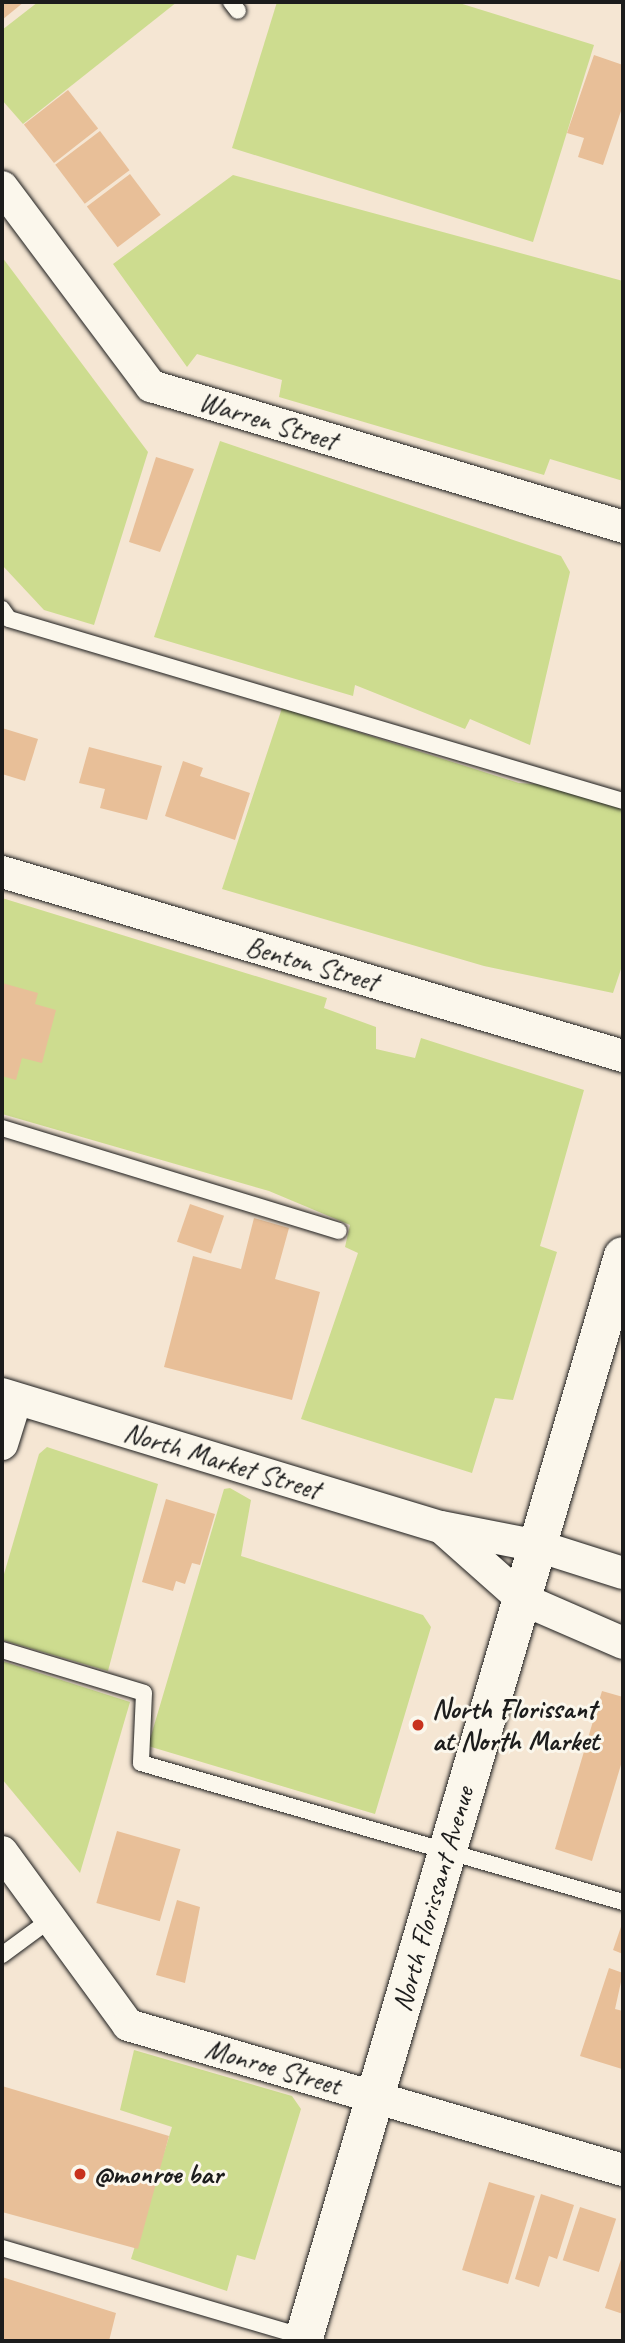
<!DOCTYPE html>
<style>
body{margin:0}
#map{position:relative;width:625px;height:2343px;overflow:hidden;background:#f5e6d3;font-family:Caveat,sans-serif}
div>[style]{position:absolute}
.green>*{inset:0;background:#cddc8f}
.building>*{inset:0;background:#e8bf98;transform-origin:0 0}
.roads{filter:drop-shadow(0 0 2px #1c1c1c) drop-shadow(0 0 2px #1c1c1c)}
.lane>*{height:16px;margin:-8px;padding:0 8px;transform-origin:8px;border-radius:8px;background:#fbf7ec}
.street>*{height:32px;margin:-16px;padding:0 16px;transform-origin:16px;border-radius:16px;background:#fbf7ec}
.primary>*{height:38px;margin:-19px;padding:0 19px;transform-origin:19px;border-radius:19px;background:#fbf7ec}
.dots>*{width:19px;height:19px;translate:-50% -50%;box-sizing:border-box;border:4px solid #fbf7ec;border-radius:50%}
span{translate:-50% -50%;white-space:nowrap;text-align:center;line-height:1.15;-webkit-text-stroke:6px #fbf7ec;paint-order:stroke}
.street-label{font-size:28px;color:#1c1c1c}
.poi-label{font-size:28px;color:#1c1c1c;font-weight:700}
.left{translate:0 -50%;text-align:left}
.frame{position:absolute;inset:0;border:4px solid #1c1c1c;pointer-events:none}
</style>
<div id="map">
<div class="green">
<i style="clip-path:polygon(38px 2px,177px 2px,23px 124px,2px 100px,2px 30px)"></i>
<i style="clip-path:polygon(277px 2px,456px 2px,594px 45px,533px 242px,232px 148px)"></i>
<i style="clip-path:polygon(233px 175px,623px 281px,623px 481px,550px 459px,544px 475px,279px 397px,282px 380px,197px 354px,187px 367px,113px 264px)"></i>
<i style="clip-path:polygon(2px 257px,148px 452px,94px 625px,44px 610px,2px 565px)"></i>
<i style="clip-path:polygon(220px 441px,561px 556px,570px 572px,530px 745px,470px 719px,465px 729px,355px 685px,353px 696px,154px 637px)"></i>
<i style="clip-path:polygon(282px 708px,519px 783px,550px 785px,623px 808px,623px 963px,613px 993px,484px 966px,222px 889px)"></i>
<i style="clip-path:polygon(2px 898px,327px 998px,324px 1008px,376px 1027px,376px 1049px,415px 1058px,421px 1038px,584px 1090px,540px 1246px,557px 1252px,513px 1400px,495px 1398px,472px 1473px,301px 1419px,358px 1253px,345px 1247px,350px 1225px,269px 1191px,2px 1114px)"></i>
<i style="clip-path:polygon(47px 1447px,158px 1484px,108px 1671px,2px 1640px,2px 1581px,39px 1454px)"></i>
<i style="clip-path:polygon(230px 1488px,251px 1500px,241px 1556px,423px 1615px,431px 1627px,375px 1814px,148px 1746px,224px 1489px)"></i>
<i style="clip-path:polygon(2px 1661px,130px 1702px,80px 1873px,2px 1779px)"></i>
<i style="clip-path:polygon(134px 2050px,292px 2096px,301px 2109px,255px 2260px,237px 2255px,227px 2291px,131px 2259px,172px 2127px,120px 2110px)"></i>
</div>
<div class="building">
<i style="clip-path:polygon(2px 2px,24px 2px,2px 20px)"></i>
<i style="clip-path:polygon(594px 55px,623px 65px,623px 105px,603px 165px,578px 157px,584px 138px,567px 133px)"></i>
<i style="left:68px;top:90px;width:49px;height:56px;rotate:52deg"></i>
<i style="left:100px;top:131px;width:49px;height:56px;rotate:53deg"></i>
<i style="left:130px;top:174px;width:51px;height:54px;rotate:53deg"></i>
<i style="clip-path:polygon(156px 457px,194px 469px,160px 552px,129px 542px)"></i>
<i style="clip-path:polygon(2px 728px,38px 739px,25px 781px,2px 774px)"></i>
<i style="clip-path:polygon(89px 747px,162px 766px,147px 820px,100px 808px,105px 789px,79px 783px)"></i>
<i style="clip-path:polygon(183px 761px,203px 768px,200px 776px,250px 793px,235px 840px,165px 816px)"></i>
<i style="clip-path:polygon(2px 983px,38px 993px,35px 1004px,56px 1010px,42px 1063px,22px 1058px,16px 1080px,2px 1076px)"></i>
<i style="left:190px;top:1204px;width:36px;height:40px;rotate:19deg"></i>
<i style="clip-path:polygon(254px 1218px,289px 1228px,275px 1279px,320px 1292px,292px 1400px,164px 1367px,193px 1256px,241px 1269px)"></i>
<i style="clip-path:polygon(166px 1499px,215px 1514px,200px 1565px,192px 1563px,185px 1584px,176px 1581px,173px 1591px,142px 1582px)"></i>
<i style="clip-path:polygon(602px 1691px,623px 1697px,623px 1758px,592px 1861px,555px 1849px)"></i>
<i style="left:117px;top:1831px;width:66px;height:75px;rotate:16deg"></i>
<i style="clip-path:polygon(177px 1900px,200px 1907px,185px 1983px,156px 1975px)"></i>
<i style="clip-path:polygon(623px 1921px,623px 1954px,613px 1950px)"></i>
<i style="clip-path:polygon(609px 1968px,623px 1973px,615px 2009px,623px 2011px,622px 2069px,580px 2056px)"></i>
<i style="clip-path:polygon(2px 2086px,169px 2136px,138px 2249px,2px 2212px)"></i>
<i style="left:489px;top:2182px;width:48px;height:92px;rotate:17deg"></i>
<i style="clip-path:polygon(541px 2194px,574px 2205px,557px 2259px,549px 2256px,539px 2287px,515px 2279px)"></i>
<i style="left:580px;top:2207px;width:38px;height:56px;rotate:18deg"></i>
<i style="clip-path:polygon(623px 2253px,623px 2314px,605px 2308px)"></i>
<i style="clip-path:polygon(2px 2277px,116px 2313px,109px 2341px,2px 2341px)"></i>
</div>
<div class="roads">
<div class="lane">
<i style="left:231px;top:2px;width:11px;rotate:52deg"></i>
<i style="left:2px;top:609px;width:12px;rotate:55deg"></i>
<i style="left:9px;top:619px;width:640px;rotate:16.51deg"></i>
<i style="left:2px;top:1128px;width:352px;rotate:17deg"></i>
<i style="left:2px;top:1650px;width:148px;rotate:16.8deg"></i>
<i style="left:144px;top:1693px;width:70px;rotate:92.5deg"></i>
<i style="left:141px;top:1763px;width:502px;rotate:16.09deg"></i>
<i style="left:2px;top:1955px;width:61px;rotate:-36.3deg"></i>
<i style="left:2px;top:2248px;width:316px;rotate:16.4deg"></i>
</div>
<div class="street">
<i style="left:2px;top:187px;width:249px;rotate:53.2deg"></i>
<i style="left:151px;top:386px;width:493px;rotate:16.6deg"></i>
<i style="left:2px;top:872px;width:648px;rotate:16.5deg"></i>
<i style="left:2px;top:1394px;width:459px;rotate:16.9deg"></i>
<i style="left:441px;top:1527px;width:99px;rotate:11.1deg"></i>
<i style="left:538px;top:1546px;width:89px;rotate:17.6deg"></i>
<i style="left:2px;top:1444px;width:47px;rotate:-72.7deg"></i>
<i style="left:442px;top:1528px;width:107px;rotate:41.6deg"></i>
<i style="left:522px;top:1599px;width:110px;rotate:23.5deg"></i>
<i style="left:2px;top:1852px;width:214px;rotate:53.9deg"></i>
<i style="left:128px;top:2025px;width:516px;rotate:16.33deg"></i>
</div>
<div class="primary">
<i style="left:303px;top:2341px;width:1131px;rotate:-73.57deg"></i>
</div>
</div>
<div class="dots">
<i style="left:418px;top:1725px;background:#c8321e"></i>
<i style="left:80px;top:2174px;background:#c8321e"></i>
</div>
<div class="street-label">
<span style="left:268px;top:421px;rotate:17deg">Warren Street</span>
<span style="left:312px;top:964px;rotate:16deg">Benton Street</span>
<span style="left:222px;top:1461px;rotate:17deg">North Market Street</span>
<span style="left:433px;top:1899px;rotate:-74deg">North Florissant Avenue</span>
<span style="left:273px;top:2067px;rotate:16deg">Monroe Street</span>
</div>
<div class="poi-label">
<span class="left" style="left:432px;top:1725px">North Florissant<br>at North Market</span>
<span class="left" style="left:94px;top:2174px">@monroe bar</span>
</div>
<div class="frame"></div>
</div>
